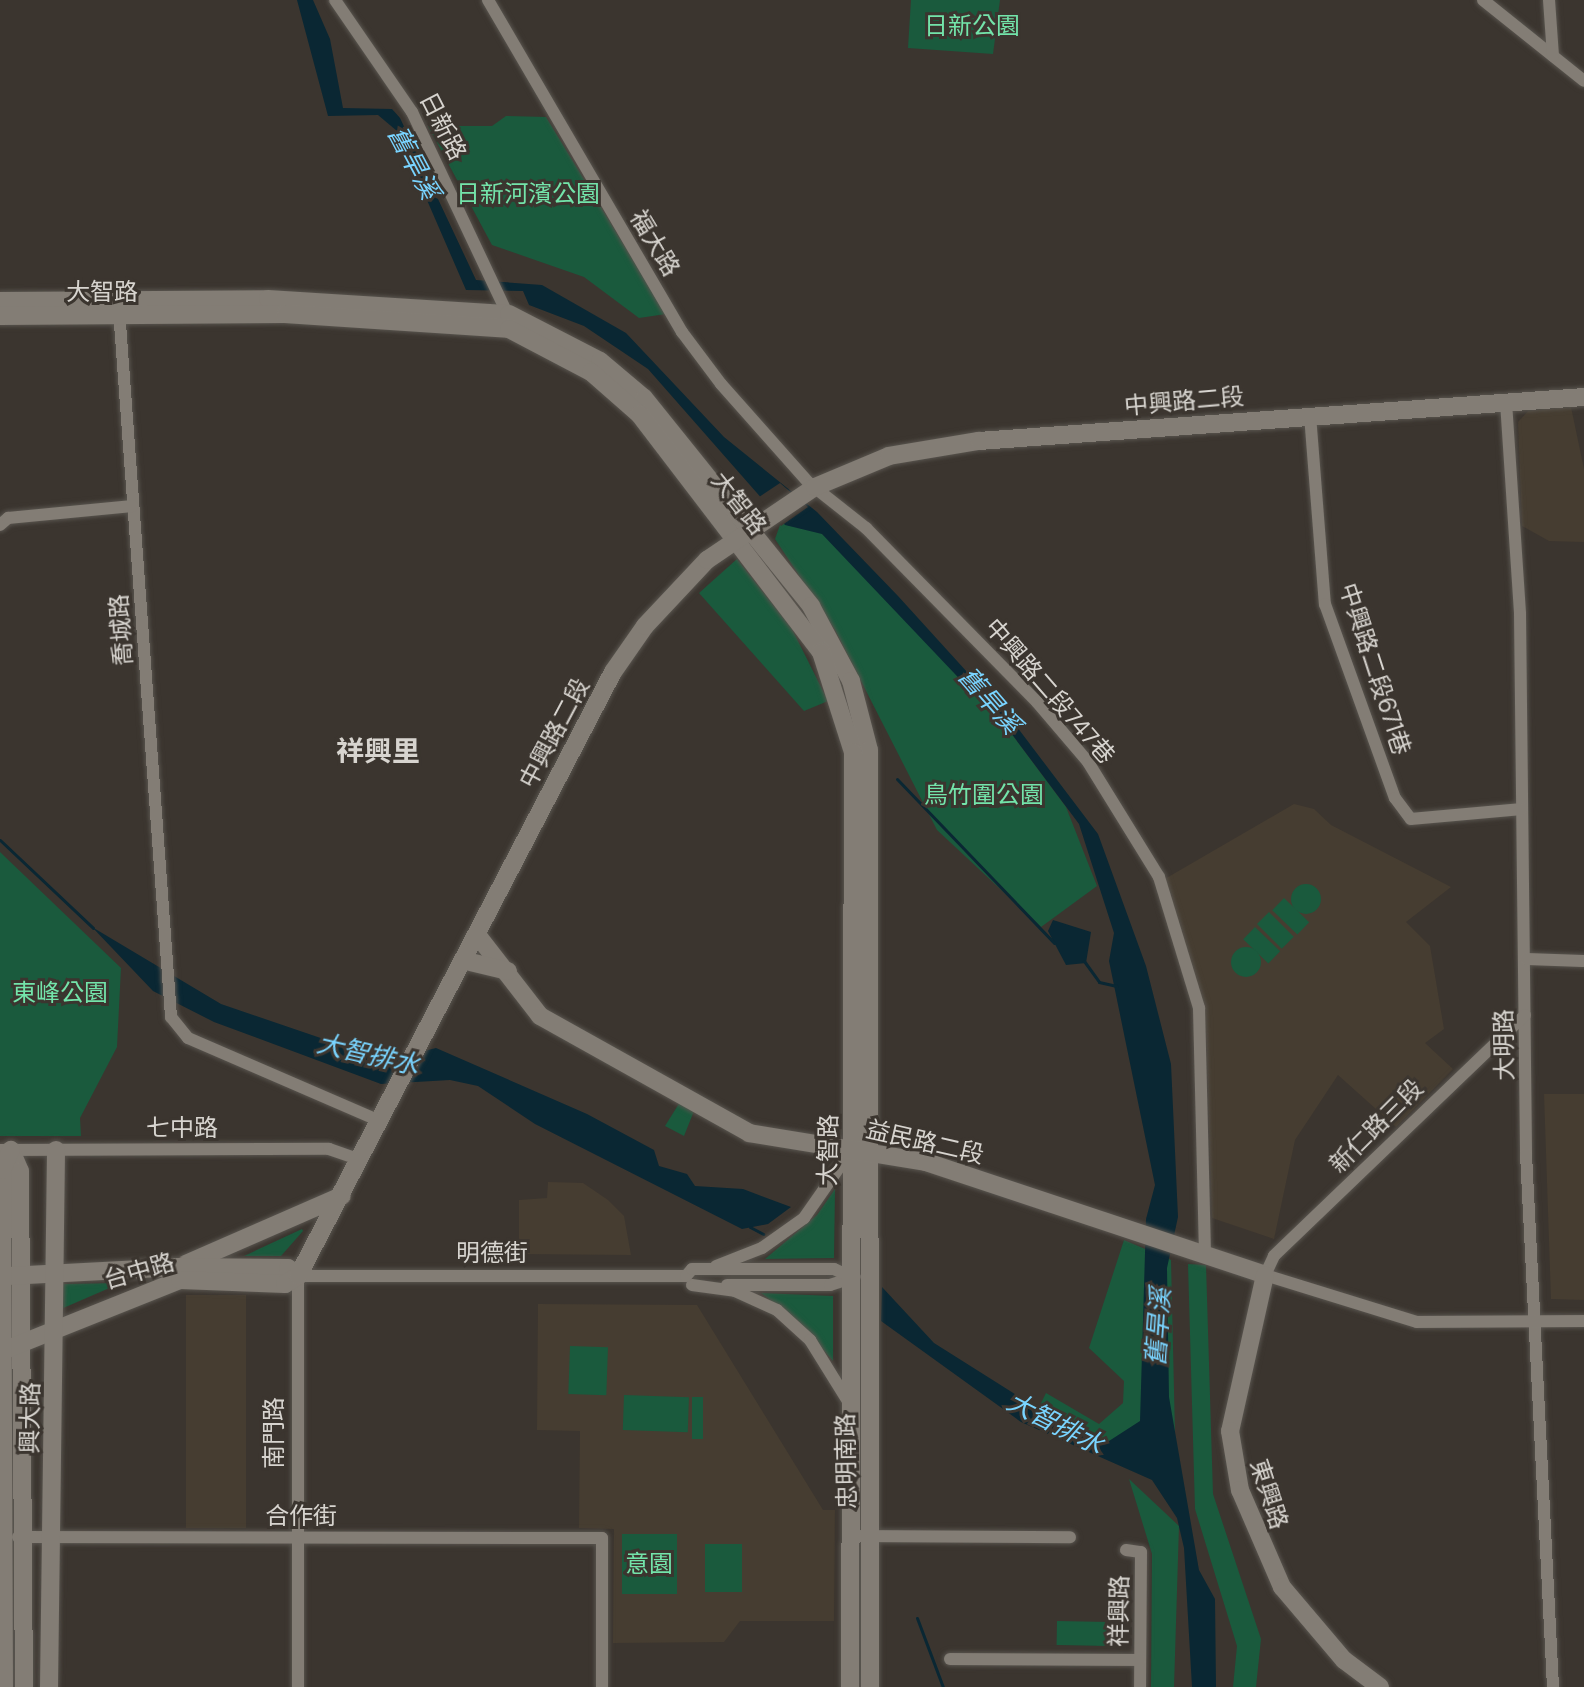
<!DOCTYPE html>
<meta charset="utf-8">
<style>
body{margin:0}
#map{position:relative;width:1584px;height:1687px;overflow:hidden;background:#3b352f;font-family:"DM Sans","Noto Sans TC",sans-serif}
div>[style]{position:absolute}
.built>*{inset:0;background:#463d31;transform-origin:0 0}
.green>*{inset:0;background:#1a5a3d;transform-origin:0 0}
.round{border-radius:50%}
.water>*{inset:0;background:#0a2733}
.pier>*{inset:0;background:#3b352f}
.stream>*{height:3px;margin:-1.5px;padding:0 1.5px;transform-origin:1.5px;border-radius:1.5px;background:#0a2733}
.roads{filter:drop-shadow(0 0 2px #58544e) drop-shadow(0 0 2px #58544e)}
.street>*{height:12px;margin:-6px;padding:0 6px;transform-origin:6px;border-radius:6px;background:#837d75}
.secondary>*{height:18px;margin:-9px;padding:0 9px;transform-origin:9px;border-radius:9px;background:#837d75}
span{translate:-50% -50%;white-space:nowrap;text-align:center;line-height:1.15;-webkit-text-stroke:6px #3b352f;paint-order:stroke}
.park-label{font-size:24px;color:#73e4aa}
.street-label{font-size:24px;color:#d7d4cf}
.water-label{font-size:26px;color:#79d4ff;font-style:italic}
.quarter-label{font-size:28px;color:#d7d4cf;font-weight:700}
</style>
<div id="map">
<div class="built">
<i style="clip-path:polygon(1571px 407px,1584px 469px,1584px 542px,1549px 541px,1522px 526px,1518px 422px,1528px 411px)"></i>
<i style="clip-path:polygon(1294px 804px,1314px 809px,1331px 825px,1451px 887px,1406px 922px,1430px 946px,1444px 1029px,1425px 1043px,1453px 1069px,1396px 1127px,1338px 1075px,1295px 1140px,1274px 1239px,1212px 1218px,1206px 1030px,1163px 880px)"></i>
<i style="clip-path:polygon(1544px 1094px,1584px 1094px,1584px 1300px,1551px 1299px)"></i>
<i style="clip-path:polygon(548px 1182px,583px 1183px,608px 1200px,624px 1216px,631px 1255px,519px 1254px,519px 1200px,547px 1198px)"></i>
<i style="left:186px;top:1295px;width:60px;height:233px"></i>
<i style="clip-path:polygon(538px 1304px,697px 1305px,823px 1510px,835px 1510px,834px 1621px,740px 1621px,724px 1642px,613px 1643px,614px 1529px,579px 1528px,580px 1431px,537px 1430px)"></i>
</div>
<div class="green">
<i style="clip-path:polygon(911px 0,1000px 0,993px 54px,908px 48px)"></i>
<i style="clip-path:polygon(506px 116px,546px 117px,666px 314px,639px 318px,584px 277px,492px 245px,428px 126px,492px 126px)"></i>
<i style="clip-path:polygon(781px 522px,806px 522px,836px 544px,1011px 733px,1066px 807px,1097px 886px,1041px 927px,937px 830px,835px 630px,775px 539px)"></i>
<i style="clip-path:polygon(737px 559px,792px 629px,828px 701px,804px 711px,699px 593px)"></i>
<i style="clip-path:polygon(0 852px,121px 968px,117px 1047px,80px 1118px,81px 1136px,0 1136px)"></i>
<i class="round" style="left:1291px;top:884px;width:30px;height:30px"></i>
<i style="left:1284px;top:898px;width:35px;height:17px;rotate:44deg"></i>
<i style="left:1269px;top:912px;width:35px;height:17px;rotate:45deg"></i>
<i style="left:1255px;top:927px;width:35px;height:17px;rotate:44deg"></i>
<i class="round" style="left:1231px;top:947px;width:30px;height:30px"></i>
<i style="clip-path:polygon(680px 1102px,694px 1111px,684px 1136px,665px 1126px)"></i>
<i style="clip-path:polygon(835px 1189px,834px 1258px,765px 1259px,817px 1215px)"></i>
<i style="clip-path:polygon(303px 1231px,281px 1256px,244px 1256px,302px 1229px)"></i>
<i style="clip-path:polygon(1124px 1240px,1171px 1260px,1175px 1433px,1144px 1456px,1103px 1444px,1038px 1409px,1046px 1393px,1099px 1424px,1123px 1403px,1124px 1381px,1089px 1348px)"></i>
<i style="clip-path:polygon(1188px 1264px,1206px 1265px,1213px 1494px,1261px 1639px,1256px 1687px,1233px 1687px,1237px 1646px,1195px 1509px)"></i>
<i style="clip-path:polygon(121px 1283px,61px 1309px,61px 1284px)"></i>
<i style="clip-path:polygon(761px 1293px,833px 1296px,833px 1361px,797px 1320px)"></i>
<i style="left:570px;top:1346px;width:38px;height:48px;rotate:2deg"></i>
<i style="left:624px;top:1395px;width:65px;height:35px;rotate:2deg"></i>
<i style="left:692px;top:1397px;width:11px;height:42px"></i>
<i style="clip-path:polygon(1129px 1479px,1179px 1526px,1174px 1687px,1151px 1687px,1152px 1554px)"></i>
<i style="left:622px;top:1534px;width:55px;height:60px"></i>
<i style="left:705px;top:1544px;width:37px;height:48px"></i>
<i style="left:1057px;top:1621px;width:52px;height:24px;rotate:1deg"></i>
</div>
<div class="water">
<i style="clip-path:polygon(297px 0,313px 0,330px 39px,343px 108px,392px 109px,400px 118px,476px 280px,542px 285px,626px 333px,724px 437px,817px 512px,898px 596px,1017px 727px,1098px 834px,1146px 966px,1171px 1064px,1178px 1217px,1167px 1268px,1169px 1397px,1199px 1570px,1215px 1599px,1216px 1687px,1192px 1687px,1184px 1548px,1177px 1518px,1152px 1480px,1021px 1422px,881px 1321px,882px 1287px,934px 1343px,1091px 1442px,1109px 1441px,1140px 1421px,1146px 1219px,1155px 1185px,1109px 961px,1114px 933px,1079px 824px,1011px 733px,822px 534px,785px 525px,648px 369px,584px 326px,529px 305px,523px 291px,466px 290px,397px 131px,378px 115px,328px 116px)"></i>
<i style="clip-path:polygon(1053px 920px,1091px 932px,1086px 963px,1066px 965px,1048px 931px)"></i>
<i style="clip-path:polygon(92px 927px,221px 1004px,347px 1047px,404px 1056px,436px 1048px,587px 1114px,654px 1150px,659px 1166px,687px 1174px,695px 1186px,743px 1189px,791px 1207px,768px 1224px,742px 1229px,535px 1124px,478px 1086px,450px 1080px,381px 1084px,214px 1022px,153px 991px)"></i>
</div>
<div class="pier">
<i style="clip-path:polygon(780px 483px,808px 507px,781px 526px,759px 497px)"></i>
</div>
<div class="stream">
<i style="left:897px;top:779px;width:227px;rotate:46.2deg"></i>
<i style="left:0;top:840px;width:128px;rotate:43.4deg"></i>
<i style="left:1084px;top:961px;width:26px;rotate:54deg"></i>
<i style="left:1099px;top:982px;width:18px;rotate:13deg"></i>
<i style="left:750px;top:1227px;width:15px;rotate:28deg"></i>
<i style="left:917px;top:1618px;width:74px;rotate:69.4deg"></i>
</div>
<div class="roads">
<div class="street">
<i style="left:335px;top:0;width:136px;rotate:55.5deg"></i>
<i style="left:412px;top:112px;width:227px;rotate:64.7deg"></i>
<i style="left:488px;top:0;width:385px;rotate:59.7deg"></i>
<i style="left:682px;top:332px;width:65px;rotate:53.1deg"></i>
<i style="left:721px;top:384px;width:132px;rotate:48.4deg"></i>
<i style="left:809px;top:483px;width:73px;rotate:38.3deg"></i>
<i style="left:866px;top:528px;width:244px;rotate:45.5deg"></i>
<i style="left:1037px;top:702px;width:79px;rotate:49.6deg"></i>
<i style="left:1088px;top:762px;width:135px;rotate:58.3deg"></i>
<i style="left:1159px;top:877px;width:137px;rotate:73deg"></i>
<i style="left:1199px;top:1008px;width:247px;rotate:88.6deg"></i>
<i style="left:1483px;top:0;width:129px;rotate:38.7deg"></i>
<i style="left:1549px;top:0;width:56px;rotate:85.9deg"></i>
<i style="left:119px;top:310px;width:709px;rotate:85.79deg"></i>
<i style="left:171px;top:1017px;width:27px;rotate:51deg"></i>
<i style="left:188px;top:1038px;width:211px;rotate:23.4deg"></i>
<i style="left:1506px;top:402px;width:212px;rotate:86.2deg"></i>
<i style="left:1520px;top:614px;width:540px;rotate:89.36deg"></i>
<i style="left:1526px;top:1154px;width:534px;rotate:87.1deg"></i>
<i style="left:1310px;top:415px;width:190px;rotate:85.5deg"></i>
<i style="left:1325px;top:604px;width:206px;rotate:70.2deg"></i>
<i style="left:1395px;top:798px;width:26px;rotate:53deg"></i>
<i style="left:1411px;top:819px;width:111px;rotate:-5.1deg"></i>
<i style="left:0;top:525px;width:11px;rotate:-41deg"></i>
<i style="left:8px;top:518px;width:125px;rotate:-5.5deg"></i>
<i style="left:1526px;top:959px;width:58px;rotate:2deg"></i>
<i style="left:1525px;top:1015px;width:348px;rotate:136.2deg"></i>
<i style="left:1274px;top:1256px;width:21px;rotate:115deg"></i>
<i style="left:1265px;top:1275px;width:159px;rotate:17.2deg"></i>
<i style="left:1417px;top:1322px;width:167px;rotate:-0.3deg"></i>
<i style="left:0;top:1150px;width:329px;rotate:-0.2deg"></i>
<i style="left:329px;top:1149px;width:34px;rotate:19deg"></i>
<i style="left:716px;top:1266px;width:49px;rotate:-21.4deg"></i>
<i style="left:762px;top:1248px;width:52px;rotate:-35.5deg"></i>
<i style="left:804px;top:1218px;width:80px;rotate:-55.1deg"></i>
<i style="left:692px;top:1285px;width:43px;rotate:7.9deg"></i>
<i style="left:735px;top:1291px;width:46px;rotate:24.3deg"></i>
<i style="left:777px;top:1310px;width:45px;rotate:42.3deg"></i>
<i style="left:810px;top:1340px;width:74px;rotate:58.2deg"></i>
<i style="left:727px;top:1285px;width:103px"></i>
<i style="left:830px;top:1285px;width:26px;rotate:-18deg"></i>
<i style="left:852px;top:1536px;width:218px;rotate:0.3deg"></i>
<i style="left:18px;top:1537px;width:584px;rotate:0.1deg"></i>
<i style="left:602px;top:1538px;width:149px;rotate:90deg"></i>
<i style="left:1126px;top:1550px;width:15px;rotate:8deg"></i>
<i style="left:1141px;top:1552px;width:135px;rotate:90.4deg"></i>
<i style="left:950px;top:1659px;width:190px;rotate:0.3deg"></i>
<i style="left:298px;top:1687px;width:411px;rotate:-90deg"></i>
<i style="left:298px;top:1276px;width:388px"></i>
<i style="left:686px;top:1276px;width:9px;rotate:-49deg"></i>
<i style="left:692px;top:1269px;width:142px"></i>
<i style="left:834px;top:1269px;width:19px;rotate:25deg"></i>
</div>
<div class="secondary">
<i style="left:0;top:301px;width:268px;rotate:-0.4deg"></i>
<i style="left:268px;top:299px;width:241px;rotate:3.6deg"></i>
<i style="left:509px;top:314px;width:102px;rotate:27.3deg"></i>
<i style="left:600px;top:361px;width:57px;rotate:40.1deg"></i>
<i style="left:644px;top:398px;width:267px;rotate:51.2deg"></i>
<i style="left:811px;top:606px;width:85px;rotate:61.9deg"></i>
<i style="left:851px;top:681px;width:71px;rotate:75.4deg"></i>
<i style="left:869px;top:750px;width:937px;rotate:89.94deg"></i>
<i style="left:0;top:316px;width:286px;rotate:-0.4deg"></i>
<i style="left:286px;top:314px;width:224px;rotate:3.8deg"></i>
<i style="left:509px;top:329px;width:93px;rotate:27.7deg"></i>
<i style="left:591px;top:372px;width:64px;rotate:41.2deg"></i>
<i style="left:639px;top:414px;width:300px;rotate:52.6deg"></i>
<i style="left:821px;top:652px;width:105px;rotate:72.3deg"></i>
<i style="left:853px;top:752px;width:935px;rotate:90.18deg"></i>
<i style="left:478px;top:936px;width:101px;rotate:52.2deg"></i>
<i style="left:540px;top:1016px;width:240px;rotate:29.2deg"></i>
<i style="left:749px;top:1133px;width:179px;rotate:9.3deg"></i>
<i style="left:926px;top:1162px;width:357px;rotate:18.4deg"></i>
<i style="left:1265px;top:1275px;width:160px;rotate:102.6deg"></i>
<i style="left:1230px;top:1431px;width:60px;rotate:80.4deg"></i>
<i style="left:1240px;top:1490px;width:106px;rotate:66.6deg"></i>
<i style="left:1282px;top:1587px;width:96px;rotate:49.7deg"></i>
<i style="left:1344px;top:1660px;width:45px;rotate:36.9deg"></i>
<i style="left:466px;top:961px;width:43px;rotate:13.4deg"></i>
<i style="left:11px;top:1150px;width:23px;rotate:67deg"></i>
<i style="left:20px;top:1171px;width:516px;rotate:89.56deg"></i>
<i style="left:186px;top:1264px;width:170px;rotate:-23.6deg"></i>
<i style="left:8px;top:1276px;width:171px;rotate:-3deg"></i>
<i style="left:179px;top:1267px;width:109px;rotate:0.5deg"></i>
<i style="left:288px;top:1268px;width:13px;rotate:39deg"></i>
<i style="left:0;top:1352px;width:194px;rotate:-21.8deg"></i>
<i style="left:180px;top:1280px;width:105px;rotate:2.2deg"></i>
<i style="left:285px;top:1284px;width:15px;rotate:-32deg"></i>
<i style="left:298px;top:1276px;width:681px;rotate:-62.46deg"></i>
<i style="left:613px;top:672px;width:56px;rotate:-55.2deg"></i>
<i style="left:645px;top:626px;width:91px;rotate:-46.8deg"></i>
<i style="left:707px;top:560px;width:130px;rotate:-34.1deg"></i>
<i style="left:815px;top:487px;width:80px;rotate:-22.7deg"></i>
<i style="left:889px;top:456px;width:91px;rotate:-9.5deg"></i>
<i style="left:979px;top:441px;width:607px;rotate:-4.16deg"></i>
<i style="left:4px;top:1687px;width:517px;rotate:-90.22deg"></i>
<i style="left:2px;top:1170px;width:22px;rotate:-66deg"></i>
<i style="left:49px;top:1687px;width:537px;rotate:-89.25deg"></i>
</div>
</div>
<div class="park-label">
<span style="left:972px;top:26px">日新公園</span>
<span style="left:528px;top:194px">日新河濱公園</span>
<span style="left:984px;top:795px">鳥竹圍公園</span>
<span style="left:60px;top:993px">東峰公園</span>
<span style="left:649px;top:1564px">意園</span>
</div>
<div class="street-label">
<span style="left:443px;top:126px;rotate:63deg">日新路</span>
<span style="left:655px;top:243px;rotate:59deg">福大路</span>
<span style="left:102px;top:292px">大智路</span>
<span style="left:1184px;top:401px;rotate:-5deg">中興路二段</span>
<span style="left:739px;top:503px;rotate:52deg">大智路</span>
<span style="left:121px;top:630px;rotate:-94deg">喬城路</span>
<span style="left:1375px;top:669px;rotate:72deg">中興路二段671巷</span>
<span style="left:1050px;top:691px;rotate:49deg">中興路二段747巷</span>
<span style="left:554px;top:733px;rotate:-62deg">中興路二段</span>
<span style="left:1504px;top:1045px;rotate:-91deg">大明路</span>
<span style="left:1376px;top:1126px;rotate:-45deg">新仁路三段</span>
<span style="left:182px;top:1128px">七中路</span>
<span style="left:925px;top:1142px;rotate:13deg">益民路二段</span>
<span style="left:828px;top:1150px;rotate:-89deg">大智路</span>
<span style="left:492px;top:1253px">明德街</span>
<span style="left:139px;top:1271px;rotate:-16deg">台中路</span>
<span style="left:30px;top:1418px;rotate:-89deg">興大路</span>
<span style="left:274px;top:1433px;rotate:-90deg">南門路</span>
<span style="left:846px;top:1461px;rotate:-91deg">忠明南路</span>
<span style="left:1269px;top:1494px;rotate:72deg">東興路</span>
<span style="left:301px;top:1516px">合作街</span>
<span style="left:1119px;top:1611px;rotate:-89deg">祥興路</span>
</div>
<div class="water-label">
<span style="left:413px;top:163px;rotate:62deg">舊旱溪</span>
<span style="left:989px;top:701px;rotate:49deg">舊旱溪</span>
<span style="left:368px;top:1055px;rotate:13deg">大智排水</span>
<span style="left:1159px;top:1327px;rotate:-86deg">舊旱溪</span>
<span style="left:1055px;top:1424px;rotate:27deg">大智排水</span>
</div>
<div class="quarter-label">
<span style="left:378px;top:752px">祥興里</span>
</div>
</div>
